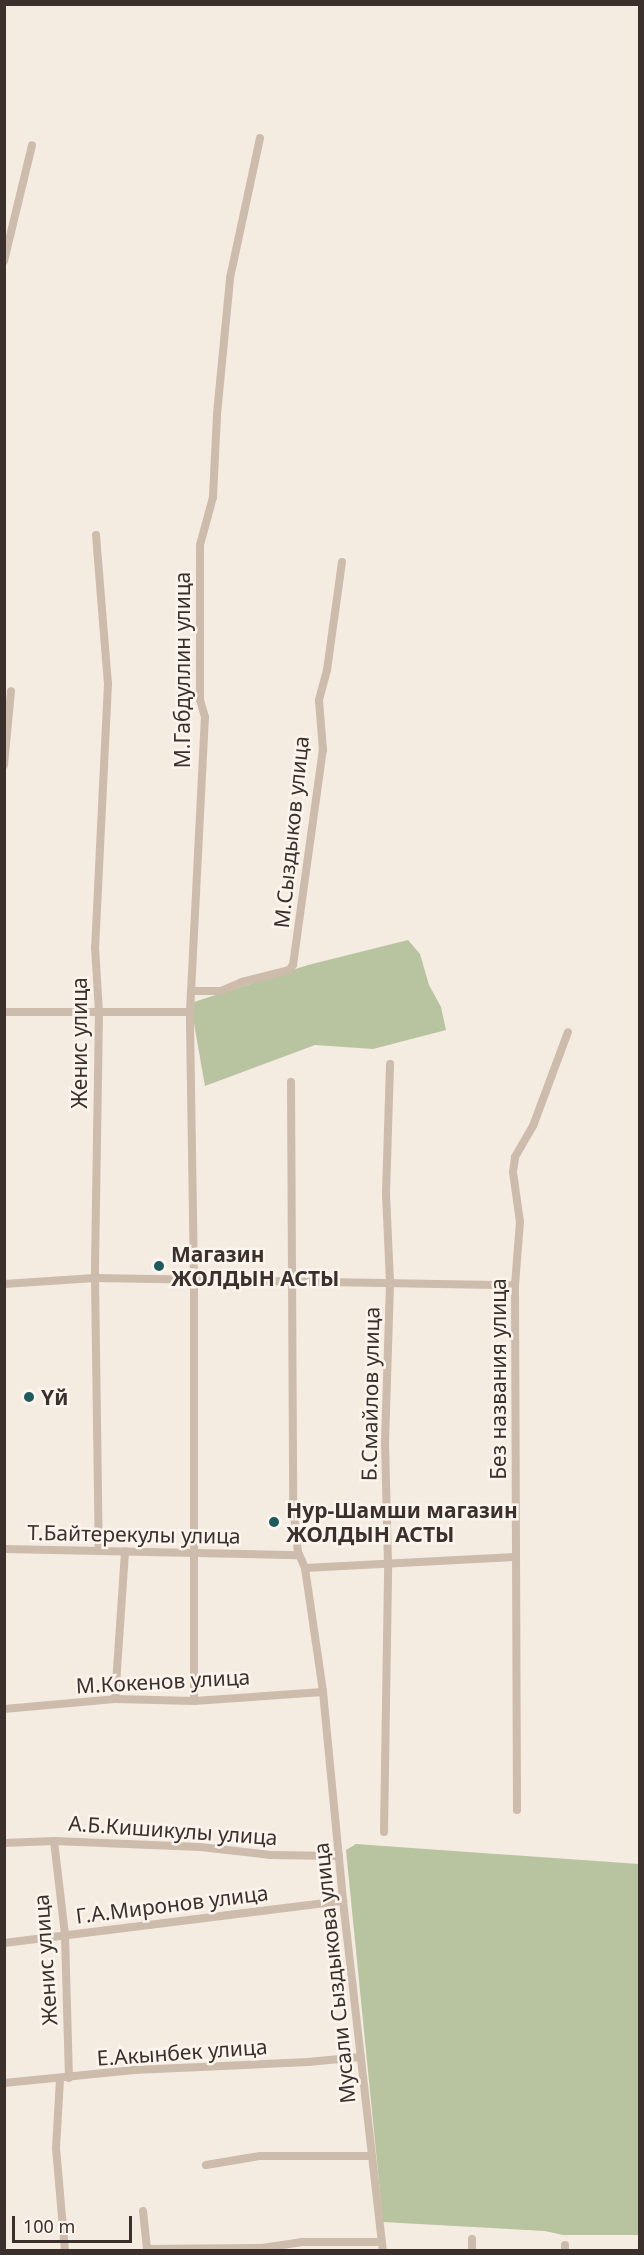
<!DOCTYPE html>
<meta charset="utf-8">
<style>
body{margin:0}
#map{position:relative;width:644px;height:2255px;overflow:hidden;background:#f4ebe1;font-family:"Noto Sans",sans-serif}
div>[style]{position:absolute}
.green>*{inset:0;background:#b8c4a0}
.minor>*{height:8px;margin:-4px;padding:0 4px;transform-origin:4px;border-radius:4px;background:#cdbbac}
.dots>*{width:16px;height:16px;translate:-50% -50%;box-sizing:border-box;border:3px solid #fbf5ee;border-radius:50%}
span{translate:-50% -50%;white-space:nowrap;text-align:center;line-height:1.15;-webkit-text-stroke:5px #fbf5ee;paint-order:stroke}
.street-label{font-size:21px;color:#3b302b}
.poi-label{font-size:21px;color:#3b302b;font-weight:700}
.left{translate:0 -50%;text-align:left}
.frame{position:absolute;inset:0;border:6px solid #3b302b;pointer-events:none}
.scale{position:absolute;left:12px;top:2216px;width:120px;height:27px;box-sizing:border-box;border:3px solid #3b302b;border-top:0;padding-left:8px;font-size:18px;line-height:21px;white-space:nowrap;color:#3b302b;-webkit-text-stroke:4px #fbf5ee;paint-order:stroke}
</style>
<div id="map">
<div class="green">
<i style="clip-path:polygon(408px 940px,420px 954px,429px 985px,441px 1007px,446px 1030px,373px 1049px,315px 1045px,205px 1086px,193px 1018px,194px 1002px,308px 965px)"></i>
<i style="clip-path:polygon(356px 1844px,639px 1864px,639px 2235px,563px 2235px,545px 2231px,383px 2222px,346px 1850px)"></i>
</div>
<div class="minor">
<i style="left:4px;top:261px;width:119px;rotate:-76.4deg"></i>
<i style="left:96px;top:535px;width:149px;rotate:85.4deg"></i>
<i style="left:108px;top:684px;width:263px;rotate:92.8deg"></i>
<i style="left:95px;top:947px;width:65px;rotate:86.5deg"></i>
<i style="left:99px;top:1012px;width:266px;rotate:90.9deg"></i>
<i style="left:95px;top:1278px;width:273px;rotate:89.2deg"></i>
<i style="left:4px;top:765px;width:74px;rotate:-84.6deg"></i>
<i style="left:191px;top:991px;width:30px"></i>
<i style="left:221px;top:991px;width:23px;rotate:-23deg"></i>
<i style="left:242px;top:982px;width:49px;rotate:-14.3deg"></i>
<i style="left:289px;top:970px;width:6px;rotate:-51deg"></i>
<i style="left:293px;top:965px;width:217px;rotate:-82.1deg"></i>
<i style="left:323px;top:750px;width:50px;rotate:-94.6deg"></i>
<i style="left:319px;top:700px;width:31px;rotate:-75deg"></i>
<i style="left:327px;top:670px;width:109px;rotate:-82.1deg"></i>
<i style="left:4px;top:1012px;width:186px"></i>
<i style="left:291px;top:1082px;width:424px;rotate:89.7deg"></i>
<i style="left:293px;top:1506px;width:46px;rotate:83.8deg"></i>
<i style="left:298px;top:1552px;width:17px;rotate:66deg"></i>
<i style="left:305px;top:1568px;width:125px;rotate:81.7deg"></i>
<i style="left:323px;top:1692px;width:210px;rotate:84.5deg"></i>
<i style="left:343px;top:1901px;width:351px;rotate:83.5deg"></i>
<i style="left:4px;top:1284px;width:91px;rotate:-3.8deg"></i>
<i style="left:95px;top:1278px;width:420px;rotate:1deg"></i>
<i style="left:4px;top:1549px;width:295px;rotate:1.2deg"></i>
<i style="left:305px;top:1568px;width:211px;rotate:-3deg"></i>
<i style="left:115px;top:1699px;width:148px;rotate:-86.1deg"></i>
<i style="left:194px;top:1701px;width:422px;rotate:-90deg"></i>
<i style="left:194px;top:1279px;width:267px;rotate:-90.9deg"></i>
<i style="left:190px;top:1012px;width:295px;rotate:-87.1deg"></i>
<i style="left:205px;top:717px;width:19px;rotate:-106deg"></i>
<i style="left:200px;top:699px;width:154px;rotate:-90deg"></i>
<i style="left:200px;top:545px;width:50px;rotate:-74.8deg"></i>
<i style="left:213px;top:497px;width:83px;rotate:-87.2deg"></i>
<i style="left:217px;top:414px;width:137px;rotate:-84.5deg"></i>
<i style="left:230px;top:278px;width:143px;rotate:-77.9deg"></i>
<i style="left:4px;top:1709px;width:111px;rotate:-5.1deg"></i>
<i style="left:115px;top:1699px;width:79px;rotate:1.5deg"></i>
<i style="left:194px;top:1701px;width:129px;rotate:-4deg"></i>
<i style="left:517px;top:1810px;width:525px;rotate:-90.22deg"></i>
<i style="left:515px;top:1285px;width:63px;rotate:-85.5deg"></i>
<i style="left:520px;top:1222px;width:50px;rotate:-98deg"></i>
<i style="left:513px;top:1172px;width:15px;rotate:-82deg"></i>
<i style="left:515px;top:1157px;width:36px;rotate:-60deg"></i>
<i style="left:533px;top:1126px;width:100px;rotate:-69.6deg"></i>
<i style="left:384px;top:1832px;width:268px;rotate:-89.1deg"></i>
<i style="left:388px;top:1564px;width:121px;rotate:-91.4deg"></i>
<i style="left:385px;top:1443px;width:161px;rotate:-88.2deg"></i>
<i style="left:390px;top:1282px;width:89px;rotate:-92.6deg"></i>
<i style="left:386px;top:1193px;width:129px;rotate:-88.2deg"></i>
<i style="left:54px;top:1841px;width:95px;rotate:83.3deg"></i>
<i style="left:65px;top:1935px;width:143px;rotate:88.4deg"></i>
<i style="left:4px;top:1843px;width:50px;rotate:-2.3deg"></i>
<i style="left:54px;top:1841px;width:146px;rotate:2.4deg"></i>
<i style="left:200px;top:1847px;width:71px;rotate:6.4deg"></i>
<i style="left:271px;top:1855px;width:68px;rotate:0.8deg"></i>
<i style="left:4px;top:1943px;width:342px;rotate:-7.1deg"></i>
<i style="left:60px;top:2079px;width:69px;rotate:93.3deg"></i>
<i style="left:56px;top:2148px;width:102px;rotate:85deg"></i>
<i style="left:4px;top:2083px;width:131px;rotate:-5.7deg"></i>
<i style="left:134px;top:2070px;width:174px;rotate:-2.6deg"></i>
<i style="left:308px;top:2062px;width:53px;rotate:-5.4deg"></i>
<i style="left:206px;top:2165px;width:55px;rotate:-9.5deg"></i>
<i style="left:260px;top:2156px;width:112px"></i>
<i style="left:143px;top:2211px;width:39px;rotate:84deg"></i>
<i style="left:147px;top:2249px;width:115px;rotate:-0.5deg"></i>
<i style="left:262px;top:2248px;width:41px;rotate:-8.3deg"></i>
<i style="left:303px;top:2242px;width:79px"></i>
<i style="left:472px;top:2250px;width:11px;rotate:-90deg"></i>
<i style="left:565px;top:2250px;width:5px;rotate:-90deg"></i>
</div>
<div class="dots">
<i style="left:159px;top:1266px;background:#1f5a5e"></i>
<i style="left:29px;top:1397px;background:#1f5a5e"></i>
<i style="left:274px;top:1522px;background:#1f5a5e"></i>
</div>
<div class="street-label">
<span style="left:182px;top:670px;rotate:-90deg">М.Габдуллин улица</span>
<span style="left:291px;top:832px;rotate:-84deg">М.Сыздыков улица</span>
<span style="left:79px;top:1043px;rotate:-90deg">Женис улица</span>
<span style="left:498px;top:1379px;rotate:-90deg">Без названия улица</span>
<span style="left:370px;top:1394px;rotate:-89deg">Б.Смайлов улица</span>
<span style="left:134px;top:1534px;rotate:1deg">Т.Байтерекулы улица</span>
<span style="left:163px;top:1681px;rotate:-3deg">М.Кокенов улица</span>
<span style="left:173px;top:1830px;rotate:4deg">А.Б.Кишикулы улица</span>
<span style="left:172px;top:1904px;rotate:-7deg">Г.А.Миронов улица</span>
<span style="left:45px;top:1960px;rotate:-94deg">Женис улица</span>
<span style="left:334px;top:1973px;rotate:-96deg">Мусали Сыздыкова улица</span>
<span style="left:182px;top:2052px;rotate:-4deg">Е.Акынбек улица</span>
</div>
<div class="poi-label">
<span class="left" style="left:171px;top:1266px">Магазин<br>ЖОЛДЫН АСТЫ</span>
<span class="left" style="left:41px;top:1397px">Үй</span>
<span class="left" style="left:286px;top:1522px">Нур-Шамши магазин<br>ЖОЛДЫН АСТЫ</span>
</div>
<div class="frame"></div>
<div class="scale">100 m</div>
</div>
